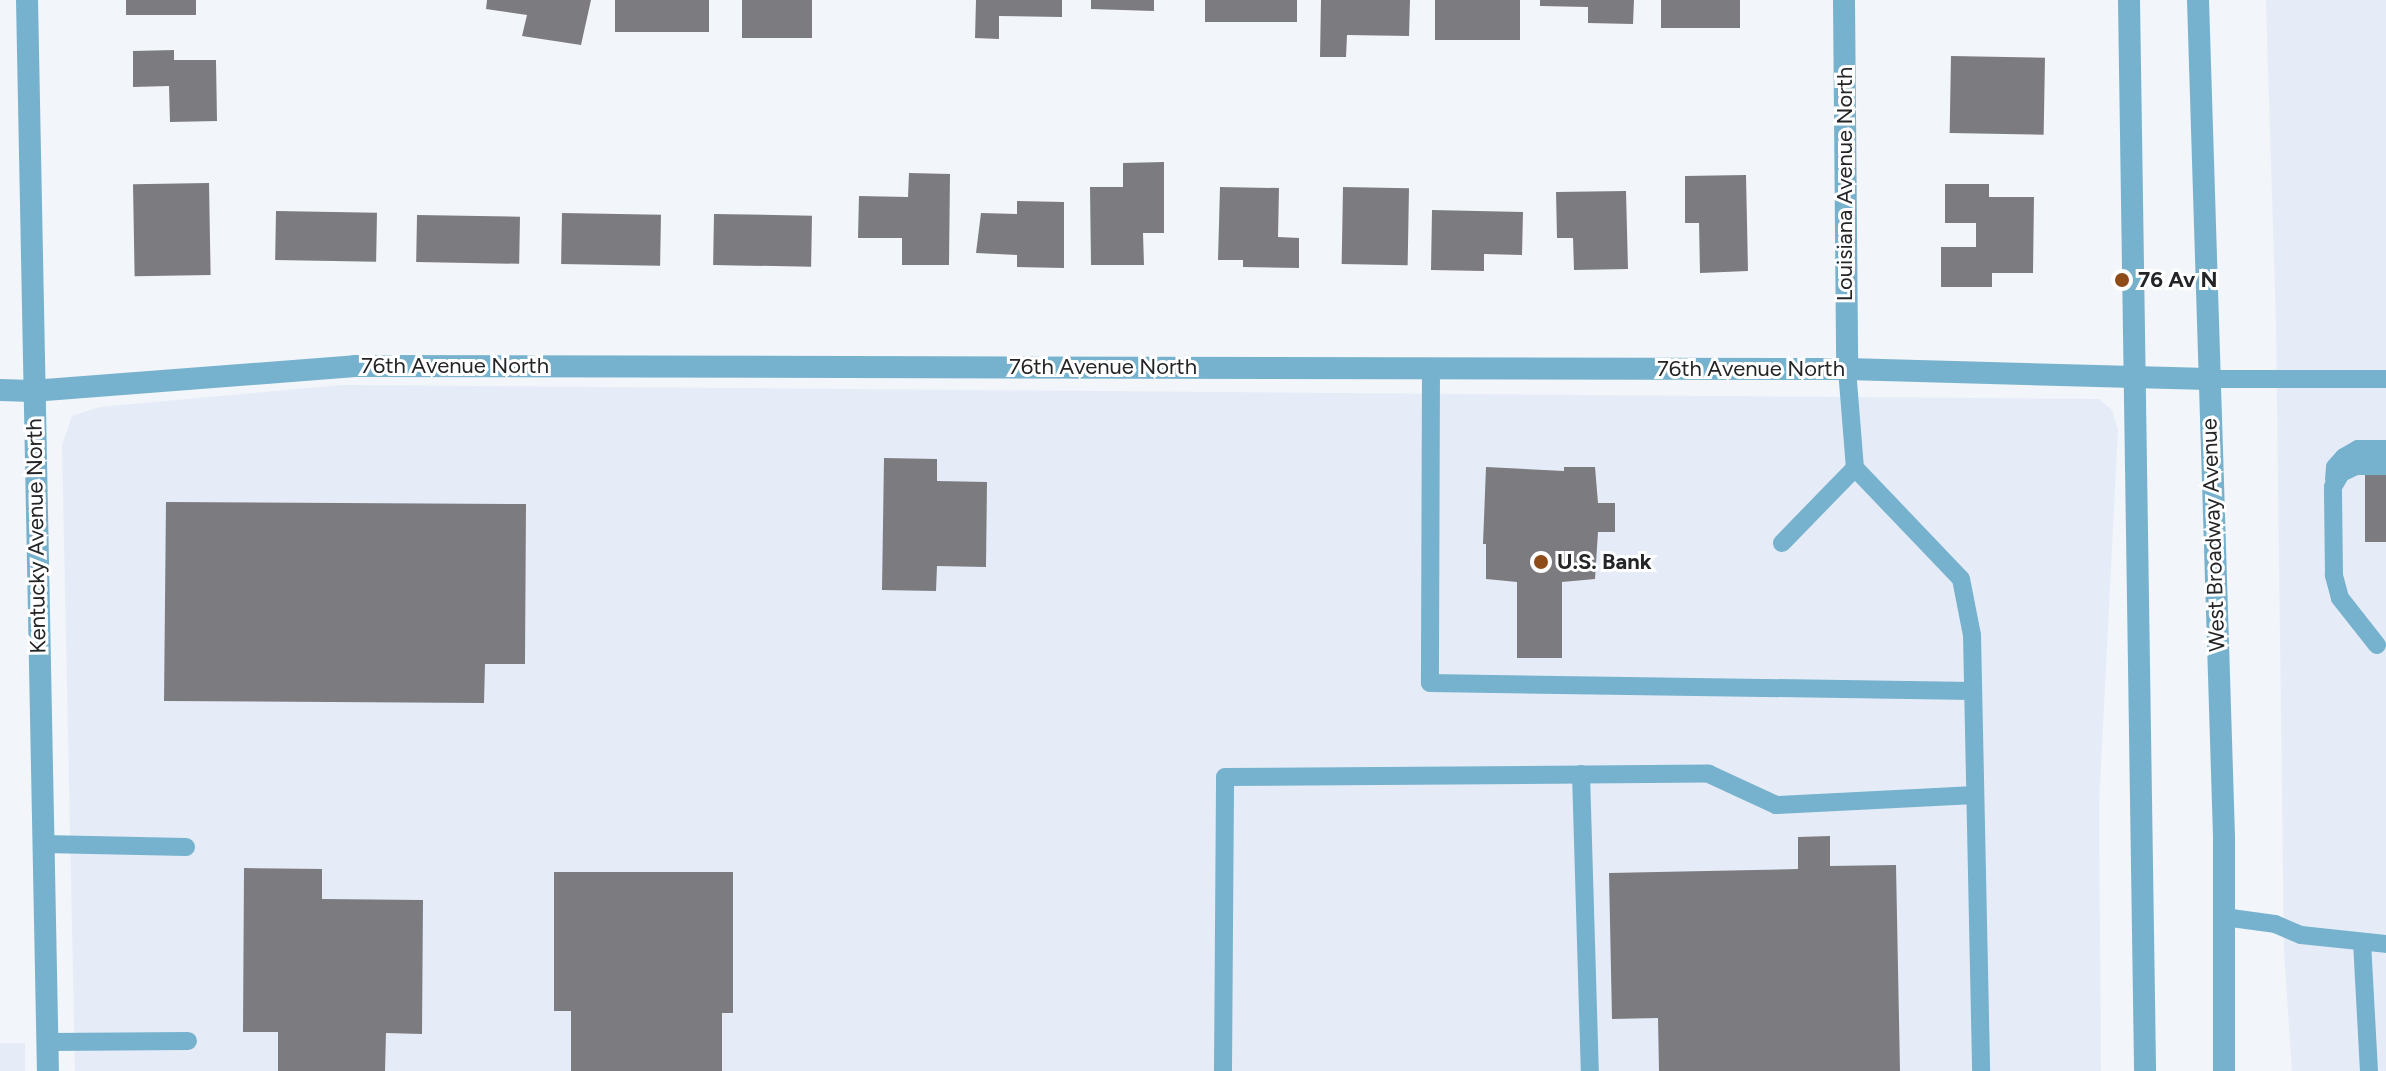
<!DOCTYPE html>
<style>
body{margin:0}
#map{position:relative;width:2386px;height:1071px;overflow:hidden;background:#f2f5f9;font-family:Figtree,sans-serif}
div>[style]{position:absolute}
.built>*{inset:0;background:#e5ecf7;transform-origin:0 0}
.building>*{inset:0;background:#7c7b80;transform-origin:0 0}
.service>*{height:18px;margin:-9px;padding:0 9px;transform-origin:9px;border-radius:9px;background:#76b2cd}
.minor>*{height:22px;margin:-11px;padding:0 11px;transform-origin:11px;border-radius:11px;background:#76b2cd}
.tertiary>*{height:22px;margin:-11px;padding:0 11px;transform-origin:11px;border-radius:11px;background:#76b2cd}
.dots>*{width:22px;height:22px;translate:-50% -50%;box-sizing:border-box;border:4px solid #fff;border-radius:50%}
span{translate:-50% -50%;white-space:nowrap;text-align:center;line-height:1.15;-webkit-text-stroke:6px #fff;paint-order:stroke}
.street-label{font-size:22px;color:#242527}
.poi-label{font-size:22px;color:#242527;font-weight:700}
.left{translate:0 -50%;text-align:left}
</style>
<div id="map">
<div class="built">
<i style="clip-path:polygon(2266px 0,2386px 0,2386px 1071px,2292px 1071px,2284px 952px,2276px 325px)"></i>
<i style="clip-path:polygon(342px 385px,2099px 399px,2112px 410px,2118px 430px,2099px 804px,2101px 1071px,75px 1071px,62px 445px,72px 416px,100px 407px)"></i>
<i style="left:0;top:1043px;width:25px;height:28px"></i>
</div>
<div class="building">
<i style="left:126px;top:0;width:70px;height:15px"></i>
<i style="clip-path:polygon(487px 0,591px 0,581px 45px,522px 36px,527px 15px,486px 9px)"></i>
<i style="left:615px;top:0;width:94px;height:32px"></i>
<i style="left:742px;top:0;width:70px;height:38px"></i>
<i style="clip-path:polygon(976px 0,1062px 0,1062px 17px,999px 16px,999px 39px,975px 38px)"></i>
<i style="clip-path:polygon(1091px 0,1154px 0,1154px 11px,1091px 9px)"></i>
<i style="left:1205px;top:0;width:92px;height:22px"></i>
<i style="clip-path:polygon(1321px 0,1410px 0,1409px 36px,1347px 35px,1346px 57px,1320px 57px)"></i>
<i style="left:1435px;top:0;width:85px;height:40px"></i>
<i style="clip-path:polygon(1540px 0,1634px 0,1633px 24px,1588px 23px,1588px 7px,1540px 6px)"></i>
<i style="left:1661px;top:0;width:79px;height:28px"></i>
<i style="clip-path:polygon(174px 50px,174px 60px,216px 60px,217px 121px,170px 122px,169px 86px,133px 87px,133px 51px)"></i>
<i style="left:1951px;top:56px;width:94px;height:77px;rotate:1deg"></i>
<i style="clip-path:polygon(1164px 162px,1164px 233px,1143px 233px,1144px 265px,1091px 265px,1090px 187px,1123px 187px,1123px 163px)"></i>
<i style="clip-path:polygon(909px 173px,950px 174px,949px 265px,902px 265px,902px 238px,858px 238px,859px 196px,908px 197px)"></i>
<i style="clip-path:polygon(1746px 175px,1748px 271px,1700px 273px,1699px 223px,1685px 223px,1685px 176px)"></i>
<i style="left:209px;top:183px;width:92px;height:76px;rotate:89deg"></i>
<i style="clip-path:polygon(1945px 184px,1989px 184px,1989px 197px,2034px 197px,2033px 273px,1992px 273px,1992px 287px,1941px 287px,1941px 247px,1976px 247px,1976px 223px,1945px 223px)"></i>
<i style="clip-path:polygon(1220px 187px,1279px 188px,1278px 237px,1299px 238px,1299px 268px,1243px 267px,1243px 260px,1218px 260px)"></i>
<i style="left:1343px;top:187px;width:66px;height:77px;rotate:1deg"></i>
<i style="clip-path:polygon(1626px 191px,1628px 269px,1574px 270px,1573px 238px,1557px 238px,1556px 192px)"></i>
<i style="clip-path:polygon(1017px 201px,1064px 202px,1064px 268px,1017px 267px,1017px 255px,976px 253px,981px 213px,1017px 214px)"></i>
<i style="clip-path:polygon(1432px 210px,1523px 212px,1522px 255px,1484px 254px,1484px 271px,1431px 270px)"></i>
<i style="left:276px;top:211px;width:101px;height:49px;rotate:1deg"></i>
<i style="left:562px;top:213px;width:99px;height:51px;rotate:1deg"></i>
<i style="left:714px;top:214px;width:98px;height:51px;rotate:1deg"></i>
<i style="left:417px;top:215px;width:103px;height:47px;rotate:1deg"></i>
<i style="clip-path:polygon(884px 458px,937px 459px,937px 481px,987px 482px,986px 567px,937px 566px,936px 591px,882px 590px)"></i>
<i style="clip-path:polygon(1486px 467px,1564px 471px,1564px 467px,1595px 467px,1598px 503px,1615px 503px,1615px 532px,1598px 532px,1595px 579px,1562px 582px,1562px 658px,1517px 658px,1517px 582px,1486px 579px,1486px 544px,1483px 544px)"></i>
<i style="left:2365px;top:475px;width:21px;height:67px"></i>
<i style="clip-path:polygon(166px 502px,526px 504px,525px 664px,485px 664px,484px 703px,164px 701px)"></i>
<i style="clip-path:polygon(1830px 836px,1830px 866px,1896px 865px,1900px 1071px,1659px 1071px,1658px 1018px,1612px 1019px,1609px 873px,1798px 869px,1798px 837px)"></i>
<i style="clip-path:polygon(244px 868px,322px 869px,322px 899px,423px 900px,422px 1034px,386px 1033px,385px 1071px,278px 1071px,278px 1032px,243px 1032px)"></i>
<i style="clip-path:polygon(554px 872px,733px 872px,733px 1013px,722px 1013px,722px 1071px,571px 1071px,571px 1011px,554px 1011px)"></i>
</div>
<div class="service">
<i style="left:1847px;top:369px;width:99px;rotate:85.4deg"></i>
<i style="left:1855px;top:468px;width:153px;rotate:46.3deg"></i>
<i style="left:1961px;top:579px;width:57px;rotate:78.9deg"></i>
<i style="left:1972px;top:635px;width:436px;rotate:88.8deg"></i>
<i style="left:1431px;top:370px;width:313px;rotate:90.2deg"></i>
<i style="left:1430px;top:683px;width:543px;rotate:0.84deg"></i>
<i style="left:2208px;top:379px;width:178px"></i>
<i style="left:2334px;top:479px;width:12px;rotate:-85deg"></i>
<i style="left:2335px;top:467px;width:13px;rotate:-48deg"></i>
<i style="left:2344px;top:457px;width:16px;rotate:-30deg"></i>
<i style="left:2358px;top:449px;width:28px"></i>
<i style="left:1782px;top:543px;width:105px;rotate:-45.8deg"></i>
<i style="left:2377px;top:645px;width:60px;rotate:-128.2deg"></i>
<i style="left:2340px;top:598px;width:24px;rotate:-105deg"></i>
<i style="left:2334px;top:575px;width:88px;rotate:-90.7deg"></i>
<i style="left:2333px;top:487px;width:16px;rotate:-60deg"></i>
<i style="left:2341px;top:473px;width:17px;rotate:-25deg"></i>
<i style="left:2356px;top:466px;width:30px"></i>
<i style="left:1581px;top:774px;width:297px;rotate:88.3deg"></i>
<i style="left:44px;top:844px;width:142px;rotate:1.2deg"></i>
<i style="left:2224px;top:917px;width:51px;rotate:7.8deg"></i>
<i style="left:2275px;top:924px;width:28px;rotate:23deg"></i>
<i style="left:2301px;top:935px;width:85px;rotate:6deg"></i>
<i style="left:2362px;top:942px;width:129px;rotate:86.9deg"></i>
<i style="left:48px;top:1042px;width:140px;rotate:-0.4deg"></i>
<i style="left:1223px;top:1071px;width:294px;rotate:-89.6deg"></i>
<i style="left:1225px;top:777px;width:484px;rotate:-0.4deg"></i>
<i style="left:1709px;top:774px;width:74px;rotate:24.8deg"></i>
<i style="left:1776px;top:805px;width:199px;rotate:-2.9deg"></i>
</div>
<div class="minor">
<i style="left:27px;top:0;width:1071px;rotate:88.88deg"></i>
<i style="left:1844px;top:0;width:369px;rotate:89.5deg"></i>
<i style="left:0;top:390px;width:32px;rotate:2deg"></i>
<i style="left:32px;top:391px;width:324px;rotate:-4.4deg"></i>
<i style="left:355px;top:366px;width:1492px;rotate:0.12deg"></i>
<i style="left:1847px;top:369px;width:361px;rotate:1.6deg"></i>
</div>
<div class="tertiary">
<i style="left:2129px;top:0;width:1071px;rotate:89.14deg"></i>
<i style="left:2198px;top:0;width:838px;rotate:88.22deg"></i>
<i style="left:2224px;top:838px;width:233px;rotate:90deg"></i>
</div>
<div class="dots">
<i style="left:2122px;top:280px;background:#8f4c1b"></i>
<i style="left:1541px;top:562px;background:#8f4c1b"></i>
</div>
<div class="street-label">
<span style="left:1845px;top:184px;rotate:-90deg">Louisiana Avenue North</span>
<span style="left:455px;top:366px">76th Avenue North</span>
<span style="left:1103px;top:367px">76th Avenue North</span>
<span style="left:1751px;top:369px">76th Avenue North</span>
<span style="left:2213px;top:535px;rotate:-92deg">West Broadway Avenue</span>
<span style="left:36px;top:536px;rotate:-91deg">Kentucky Avenue North</span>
</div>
<div class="poi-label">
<span class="left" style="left:2138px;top:280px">76 Av N</span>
<span class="left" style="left:1557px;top:562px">U.S. Bank</span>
</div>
</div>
